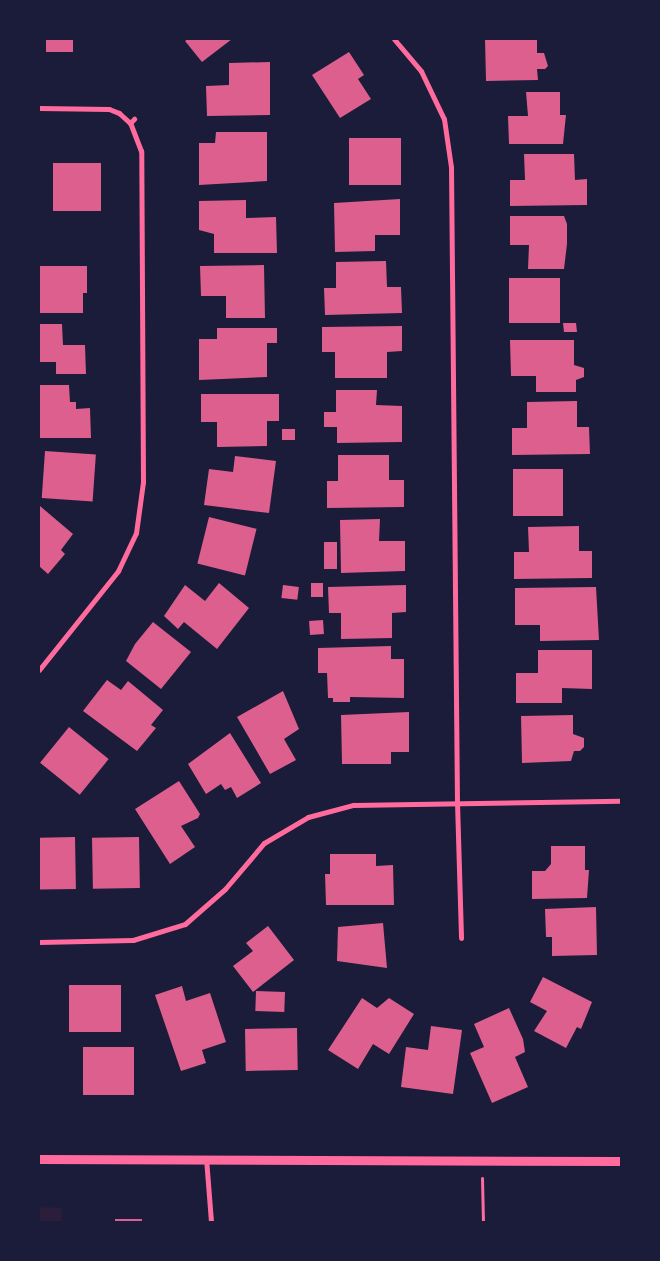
<!DOCTYPE html>
<style>
body{margin:0}
#map{position:relative;width:660px;height:1261px;overflow:hidden;background:#1b1b3a;font-family:Figtree,sans-serif}
div>[style]{position:absolute}
.green>*{inset:0;background:#2a1e3b;transform-origin:0 0}
.building>*{inset:0;background:#dd5f8e;transform-origin:0 0}
.path>*{height:3px;margin:-1.5px;padding:0 1.5px;transform-origin:1.5px;border-radius:1.5px;background:#ff6b9d}
.minor>*{height:5px;margin:-2.5px;padding:0 2.5px;transform-origin:2.5px;border-radius:2.5px;background:#ff6b9d}
.tertiary>*{height:9px;margin:-4.5px;padding:0 4.5px;transform-origin:4.5px;border-radius:4.5px;background:#ff6b9d}
span{translate:-50% -50%;white-space:nowrap;text-align:center;line-height:1.15;-webkit-text-stroke:4.5px #1b1b3a;paint-order:stroke}
.frame{position:absolute;inset:0;border:40px solid #1b1b3a;pointer-events:none}
</style>
<div id="map">
<div class="green">
<i style="left:39px;top:1207px;width:23px;height:15px;rotate:2deg"></i>
</div>
<div class="building">
<i style="left:46px;top:39px;width:27px;height:13px"></i>
<i style="clip-path:polygon(188px 39px,232px 39px,202px 62px,185px 41px)"></i>
<i style="clip-path:polygon(485px 39px,537px 39px,537px 53px,544px 53px,548px 66px,545px 69px,537px 69px,538px 80px,486px 81px)"></i>
<i style="clip-path:polygon(349px 52px,364px 75px,358px 79px,371px 99px,340px 118px,312px 75px)"></i>
<i style="clip-path:polygon(270px 62px,270px 115px,207px 116px,206px 86px,229px 85px,229px 63px)"></i>
<i style="clip-path:polygon(526px 92px,560px 92px,560px 115px,566px 115px,563px 144px,509px 144px,508px 116px,528px 116px)"></i>
<i style="clip-path:polygon(216px 132px,267px 132px,267px 181px,199px 185px,199px 143px,215px 143px)"></i>
<i style="left:401px;top:138px;width:47px;height:52px;rotate:90deg"></i>
<i style="clip-path:polygon(524px 154px,574px 154px,575px 180px,587px 179px,587px 205px,510px 206px,510px 180px,525px 180px)"></i>
<i style="left:53px;top:163px;width:48px;height:48px"></i>
<i style="clip-path:polygon(400px 199px,400px 235px,375px 235px,375px 251px,335px 252px,334px 203px)"></i>
<i style="clip-path:polygon(246px 200px,246px 218px,276px 217px,277px 253px,214px 253px,214px 234px,199px 230px,199px 201px)"></i>
<i style="clip-path:polygon(510px 216px,564px 216px,567px 224px,567px 244px,564px 269px,528px 269px,529px 245px,510px 245px)"></i>
<i style="clip-path:polygon(386px 261px,387px 287px,401px 287px,402px 313px,325px 315px,324px 288px,336px 288px,336px 262px)"></i>
<i style="clip-path:polygon(264px 265px,265px 318px,226px 318px,226px 296px,201px 296px,200px 266px)"></i>
<i style="clip-path:polygon(39px 266px,87px 266px,87px 293px,83px 293px,83px 313px,39px 313px)"></i>
<i style="left:560px;top:278px;width:45px;height:51px;rotate:90deg"></i>
<i style="clip-path:polygon(563px 323px,576px 323px,577px 332px,564px 332px)"></i>
<i style="clip-path:polygon(39px 324px,62px 324px,63px 345px,85px 345px,86px 374px,56px 374px,56px 362px,39px 362px)"></i>
<i style="clip-path:polygon(402px 326px,402px 351px,387px 352px,387px 378px,335px 378px,335px 352px,322px 352px,322px 327px)"></i>
<i style="clip-path:polygon(217px 328px,277px 328px,277px 343px,267px 343px,267px 377px,199px 380px,199px 339px,217px 339px)"></i>
<i style="clip-path:polygon(510px 340px,574px 340px,574px 365px,584px 368px,584px 377px,576px 380px,576px 392px,536px 392px,536px 376px,511px 376px)"></i>
<i style="clip-path:polygon(39px 385px,69px 385px,70px 402px,76px 402px,76px 409px,90px 408px,91px 438px,39px 438px)"></i>
<i style="clip-path:polygon(336px 390px,377px 390px,376px 405px,402px 406px,402px 442px,337px 443px,337px 427px,324px 427px,324px 412px,336px 412px)"></i>
<i style="clip-path:polygon(201px 394px,279px 394px,279px 421px,267px 421px,267px 446px,217px 447px,217px 422px,201px 422px)"></i>
<i style="clip-path:polygon(577px 401px,577px 427px,589px 427px,590px 454px,512px 455px,512px 428px,527px 428px,527px 402px)"></i>
<i style="left:295px;top:429px;width:11px;height:13px;rotate:90deg"></i>
<i style="left:45px;top:451px;width:51px;height:47px;rotate:4deg"></i>
<i style="clip-path:polygon(338px 455px,389px 455px,389px 480px,404px 480px,404px 507px,327px 508px,327px 481px,338px 481px)"></i>
<i style="clip-path:polygon(235px 456px,276px 461px,269px 513px,204px 505px,209px 469px,233px 472px)"></i>
<i style="left:513px;top:469px;width:50px;height:47px"></i>
<i style="clip-path:polygon(40px 506px,73px 534px,61px 550px,65px 554px,48px 574px,39px 566px)"></i>
<i style="left:209px;top:517px;width:49px;height:48px;rotate:14deg"></i>
<i style="clip-path:polygon(380px 519px,379px 541px,405px 541px,405px 571px,341px 573px,340px 520px)"></i>
<i style="clip-path:polygon(579px 526px,579px 551px,592px 551px,592px 578px,514px 579px,514px 552px,529px 552px,528px 527px)"></i>
<i style="left:324px;top:542px;width:13px;height:27px"></i>
<i style="clip-path:polygon(219px 583px,249px 608px,217px 649px,184px 622px,178px 629px,164px 616px,185px 585px,205px 601px)"></i>
<i style="left:311px;top:583px;width:12px;height:14px"></i>
<i style="left:283px;top:585px;width:16px;height:13px;rotate:7deg"></i>
<i style="clip-path:polygon(406px 585px,406px 612px,392px 613px,392px 638px,341px 639px,341px 613px,329px 613px,328px 587px)"></i>
<i style="clip-path:polygon(596px 587px,599px 640px,540px 641px,540px 625px,515px 625px,515px 588px)"></i>
<i style="left:323px;top:620px;width:14px;height:14px;rotate:86deg"></i>
<i style="clip-path:polygon(153px 622px,191px 652px,161px 689px,126px 661px,135px 644px)"></i>
<i style="clip-path:polygon(391px 646px,391px 659px,404px 659px,404px 698px,350px 697px,350px 702px,333px 702px,333px 698px,328px 698px,327px 673px,318px 673px,318px 648px)"></i>
<i style="clip-path:polygon(538px 650px,592px 650px,592px 689px,562px 688px,562px 703px,516px 703px,516px 673px,538px 673px)"></i>
<i style="clip-path:polygon(107px 680px,121px 690px,128px 681px,163px 710px,151px 725px,156px 728px,137px 751px,83px 711px)"></i>
<i style="clip-path:polygon(283px 691px,299px 729px,284px 739px,296px 760px,270px 774px,237px 717px)"></i>
<i style="clip-path:polygon(409px 712px,409px 752px,391px 752px,391px 764px,342px 764px,341px 715px)"></i>
<i style="clip-path:polygon(573px 715px,573px 734px,584px 738px,584px 747px,580px 751px,574px 751px,571px 761px,522px 763px,521px 716px)"></i>
<i style="left:69px;top:727px;width:51px;height:46px;rotate:39deg"></i>
<i style="clip-path:polygon(230px 733px,261px 783px,237px 798px,231px 787px,225px 790px,221px 784px,206px 794px,188px 764px)"></i>
<i style="clip-path:polygon(179px 781px,200px 814px,198px 818px,181px 826px,195px 847px,170px 864px,135px 809px)"></i>
<i style="left:75px;top:837px;width:52px;height:36px;rotate:89deg"></i>
<i style="left:139px;top:837px;width:51px;height:47px;rotate:89deg"></i>
<i style="clip-path:polygon(551px 846px,585px 846px,585px 870px,589px 870px,587px 898px,532px 899px,532px 871px,545px 871px,551px 864px)"></i>
<i style="clip-path:polygon(330px 854px,376px 854px,376px 866px,393px 865px,394px 905px,326px 905px,325px 874px,330px 874px)"></i>
<i style="clip-path:polygon(596px 907px,597px 955px,552px 956px,552px 937px,546px 937px,545px 909px)"></i>
<i style="clip-path:polygon(383px 923px,387px 968px,337px 961px,338px 927px)"></i>
<i style="clip-path:polygon(268px 926px,294px 960px,253px 992px,233px 966px,253px 951px,246px 943px)"></i>
<i style="clip-path:polygon(543px 977px,592px 1002px,581px 1029px,577px 1027px,566px 1048px,534px 1031px,547px 1011px,530px 1002px)"></i>
<i style="left:69px;top:985px;width:52px;height:47px"></i>
<i style="clip-path:polygon(182px 986px,186px 1001px,210px 993px,226px 1042px,202px 1050px,206px 1063px,181px 1071px,155px 995px)"></i>
<i style="left:256px;top:991px;width:29px;height:20px;rotate:2deg"></i>
<i style="clip-path:polygon(362px 998px,377px 1008px,389px 998px,414px 1014px,389px 1054px,373px 1044px,358px 1069px,328px 1050px)"></i>
<i style="clip-path:polygon(509px 1008px,523px 1039px,525px 1052px,515px 1057px,528px 1087px,492px 1103px,470px 1053px,484px 1047px,474px 1024px)"></i>
<i style="clip-path:polygon(431px 1026px,462px 1030px,453px 1094px,401px 1087px,406px 1047px,428px 1050px)"></i>
<i style="left:297px;top:1028px;width:42px;height:52px;rotate:89deg"></i>
<i style="left:83px;top:1047px;width:51px;height:48px"></i>
<i style="left:115px;top:1219px;width:27px;height:3px"></i>
</div>
<div class="path">
<i style="left:482px;top:1178px;width:44px;rotate:88.7deg"></i>
</div>
<div class="minor">
<i style="left:394px;top:39px;width:42px;rotate:49.8deg"></i>
<i style="left:421px;top:71px;width:53px;rotate:64.4deg"></i>
<i style="left:444px;top:119px;width:49px;rotate:81.7deg"></i>
<i style="left:451px;top:167px;width:635px;rotate:89.46deg"></i>
<i style="left:457px;top:802px;width:136px;rotate:88.3deg"></i>
<i style="left:39px;top:108px;width:70px;rotate:0.8deg"></i>
<i style="left:109px;top:109px;width:11px;rotate:22deg"></i>
<i style="left:119px;top:113px;width:15px;rotate:42deg"></i>
<i style="left:39px;top:670px;width:127px;rotate:-51.4deg"></i>
<i style="left:118px;top:571px;width:42px;rotate:-64.7deg"></i>
<i style="left:136px;top:533px;width:51px;rotate:-82.2deg"></i>
<i style="left:143px;top:482px;width:331px;rotate:-90.3deg"></i>
<i style="left:141px;top:151px;width:30px;rotate:-111deg"></i>
<i style="left:130px;top:123px;width:6px;rotate:-45deg"></i>
<i style="left:39px;top:942px;width:94px;rotate:-1.2deg"></i>
<i style="left:133px;top:940px;width:54px;rotate:-17.1deg"></i>
<i style="left:185px;top:924px;width:53px;rotate:-41.2deg"></i>
<i style="left:225px;top:889px;width:60px;rotate:-49.7deg"></i>
<i style="left:264px;top:843px;width:51px;rotate:-30.6deg"></i>
<i style="left:308px;top:817px;width:47px;rotate:-14.9deg"></i>
<i style="left:353px;top:805px;width:268px;rotate:-0.9deg"></i>
<i style="left:206px;top:1158px;width:64px;rotate:85.5deg"></i>
</div>
<div class="tertiary">
<i style="left:39px;top:1159px;width:582px;rotate:0.2deg"></i>
</div>
<div class="frame"></div>
</div>
